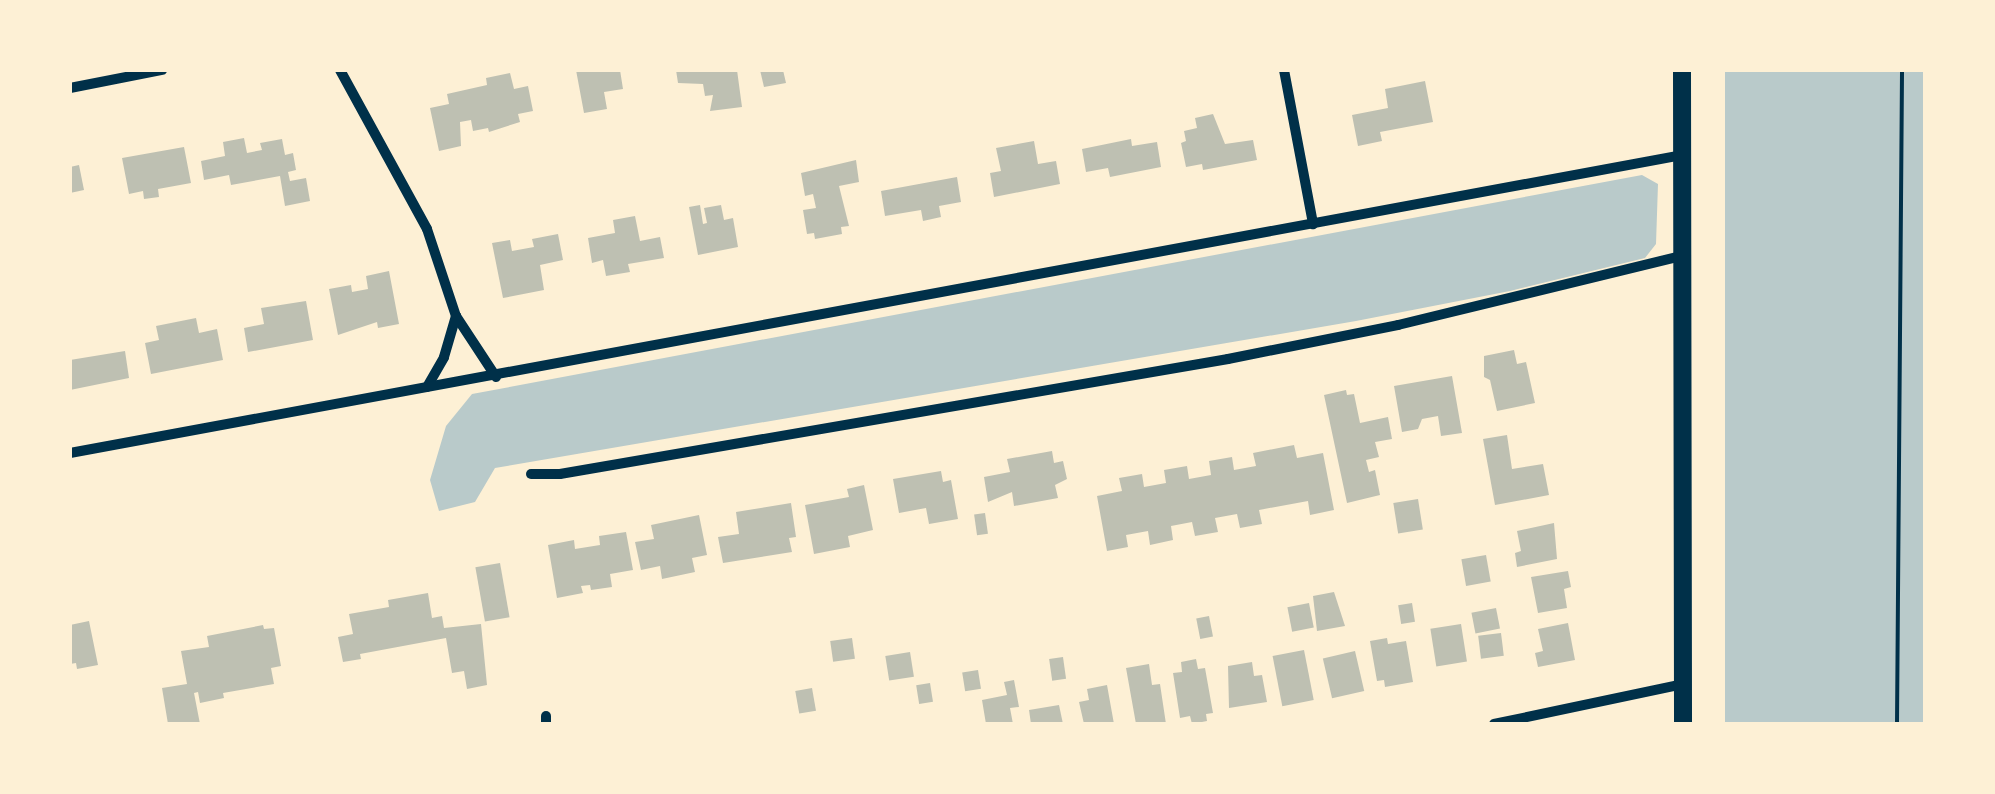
<!DOCTYPE html>
<style>
body{margin:0}
#map{position:relative;width:1995px;height:794px;overflow:hidden;background:#fdf0d5;font-family:Montserrat,sans-serif}
div>[style]{position:absolute}
.green>*{inset:0;background:#b9caca;transform-origin:0 0}
.building>*{inset:0;background:#bec0b2;transform-origin:0 0}
.path>*{height:4px;margin:-2px;padding:0 2px;transform-origin:2px;border-radius:2px;background:#003049}
.minor>*{height:10px;margin:-5px;padding:0 5px;transform-origin:5px;border-radius:5px;background:#003049}
.primary>*{height:18px;margin:-9px;padding:0 9px;transform-origin:9px;border-radius:9px;background:#003049}
span{translate:-50% -50%;white-space:nowrap;text-align:center;line-height:1.15;-webkit-text-stroke:10px #fdf0d5;paint-order:stroke}
.frame{position:absolute;inset:0;border:72px solid #fdf0d5;pointer-events:none}
</style>
<div id="map">
<div class="green">
<i style="left:1725px;top:70px;width:200px;height:654px"></i>
<i style="clip-path:polygon(1642px 175px,1658px 184px,1656px 244px,1645px 258px,1510px 291px,1356px 321px,495px 468px,475px 502px,439px 511px,430px 480px,446px 426px,472px 394px)"></i>
</div>
<div class="building">
<i style="clip-path:polygon(576px 70px,620px 70px,623px 89px,604px 92px,607px 109px,584px 113px)"></i>
<i style="clip-path:polygon(676px 70px,737px 70px,742px 107px,710px 111px,713px 95px,705px 96px,703px 84px,678px 83px)"></i>
<i style="clip-path:polygon(760px 70px,783px 70px,786px 83px,764px 87px)"></i>
<i style="clip-path:polygon(510px 73px,514px 89px,528px 86px,533px 111px,518px 114px,520px 122px,489px 132px,488px 128px,473px 131px,471px 120px,460px 122px,461px 146px,439px 151px,430px 108px,449px 104px,447px 94px,487px 85px,486px 78px)"></i>
<i style="clip-path:polygon(1425px 81px,1433px 122px,1380px 132px,1382px 141px,1358px 146px,1352px 115px,1388px 108px,1385px 89px)"></i>
<i style="clip-path:polygon(1213px 114px,1225px 144px,1253px 140px,1257px 160px,1203px 170px,1202px 164px,1186px 167px,1181px 143px,1186px 141px,1184px 131px,1197px 128px,1195px 118px)"></i>
<i style="clip-path:polygon(244px 138px,247px 153px,262px 150px,260px 143px,282px 139px,285px 155px,293px 153px,296px 170px,288px 172px,290px 181px,306px 178px,310px 201px,285px 206px,280px 176px,231px 185px,229px 175px,204px 180px,201px 161px,225px 156px,223px 142px)"></i>
<i style="clip-path:polygon(1131px 139px,1132px 146px,1157px 142px,1161px 167px,1110px 177px,1108px 168px,1086px 172px,1082px 149px)"></i>
<i style="clip-path:polygon(1034px 141px,1038px 164px,1056px 161px,1060px 184px,994px 197px,990px 173px,1001px 171px,996px 148px)"></i>
<i style="clip-path:polygon(184px 147px,191px 183px,158px 189px,159px 197px,144px 199px,143px 191px,129px 194px,122px 158px)"></i>
<i style="clip-path:polygon(856px 160px,859px 182px,839px 186px,849px 226px,841px 227px,842px 234px,815px 239px,814px 233px,807px 234px,803px 210px,816px 208px,813px 194px,805px 196px,801px 173px)"></i>
<i style="clip-path:polygon(79px 165px,84px 190px,70px 193px,70px 167px)"></i>
<i style="clip-path:polygon(957px 177px,961px 202px,939px 206px,941px 217px,923px 221px,921px 210px,885px 216px,881px 191px)"></i>
<i style="clip-path:polygon(700px 205px,703px 224px,707px 223px,704px 208px,721px 205px,724px 220px,733px 218px,738px 247px,698px 255px,689px 207px)"></i>
<i style="clip-path:polygon(635px 216px,640px 241px,660px 237px,664px 258px,628px 264px,630px 272px,606px 276px,603px 260px,592px 263px,588px 238px,615px 233px,613px 220px)"></i>
<i style="clip-path:polygon(558px 234px,563px 260px,540px 265px,544px 290px,503px 298px,492px 243px,510px 240px,512px 251px,534px 247px,532px 239px)"></i>
<i style="clip-path:polygon(389px 271px,399px 324px,378px 328px,377px 322px,338px 335px,329px 289px,351px 285px,352px 292px,368px 289px,366px 276px)"></i>
<i style="clip-path:polygon(306px 301px,313px 340px,248px 352px,244px 328px,264px 324px,261px 308px)"></i>
<i style="clip-path:polygon(196px 318px,199px 333px,217px 329px,223px 360px,151px 374px,145px 343px,159px 340px,156px 326px)"></i>
<i style="clip-path:polygon(1514px 350px,1517px 364px,1526px 362px,1535px 403px,1497px 411px,1490px 380px,1484px 377px,1484px 356px)"></i>
<i style="clip-path:polygon(125px 351px,129px 378px,70px 390px,70px 360px)"></i>
<i style="clip-path:polygon(1452px 376px,1462px 433px,1441px 436px,1438px 416px,1422px 419px,1418px 429px,1402px 432px,1394px 386px)"></i>
<i style="clip-path:polygon(1346px 390px,1347px 395px,1354px 394px,1360px 423px,1388px 417px,1392px 439px,1375px 442px,1379px 457px,1366px 460px,1369px 472px,1375px 470px,1380px 495px,1347px 503px,1324px 395px)"></i>
<i style="clip-path:polygon(1507px 435px,1512px 469px,1543px 464px,1549px 495px,1495px 505px,1483px 439px)"></i>
<i style="clip-path:polygon(1294px 445px,1297px 458px,1323px 453px,1334px 510px,1310px 515px,1308px 501px,1259px 510px,1262px 524px,1240px 528px,1237px 514px,1215px 518px,1218px 532px,1195px 536px,1192px 522px,1171px 526px,1173px 540px,1150px 545px,1148px 531px,1126px 535px,1128px 547px,1107px 551px,1097px 496px,1122px 491px,1119px 478px,1142px 474px,1144px 487px,1166px 483px,1164px 470px,1187px 466px,1189px 479px,1211px 475px,1209px 461px,1232px 457px,1234px 470px,1256px 466px,1253px 453px)"></i>
<i style="clip-path:polygon(1052px 451px,1054px 463px,1063px 461px,1067px 479px,1055px 485px,1058px 498px,1014px 506px,1012px 492px,988px 502px,984px 477px,1010px 472px,1007px 459px)"></i>
<i style="clip-path:polygon(941px 471px,943px 482px,951px 480px,958px 519px,929px 524px,926px 508px,899px 513px,893px 479px)"></i>
<i style="clip-path:polygon(864px 485px,873px 530px,848px 536px,850px 547px,814px 554px,805px 505px,849px 497px,847px 489px)"></i>
<i style="left:1418px;top:499px;width:31px;height:25px;rotate:81deg"></i>
<i style="clip-path:polygon(791px 503px,796px 537px,789px 538px,792px 552px,723px 563px,718px 537px,739px 534px,736px 512px)"></i>
<i style="left:985px;top:513px;width:21px;height:11px;rotate:82deg"></i>
<i style="clip-path:polygon(699px 515px,707px 555px,692px 558px,695px 572px,662px 579px,660px 566px,641px 570px,635px 542px,654px 539px,651px 525px)"></i>
<i style="clip-path:polygon(1554px 523px,1557px 559px,1517px 567px,1515px 553px,1521px 551px,1517px 531px)"></i>
<i style="clip-path:polygon(626px 532px,633px 570px,610px 574px,612px 587px,591px 590px,590px 585px,581px 586px,583px 593px,557px 598px,548px 545px,574px 540px,575px 549px,600px 545px,599px 536px)"></i>
<i style="left:1486px;top:555px;width:27px;height:25px;rotate:80deg"></i>
<i style="left:500px;top:563px;width:55px;height:25px;rotate:80deg"></i>
<i style="clip-path:polygon(1568px 571px,1571px 587px,1564px 589px,1567px 608px,1538px 613px,1531px 577px)"></i>
<i style="clip-path:polygon(1334px 592px,1345px 626px,1317px 631px,1313px 596px)"></i>
<i style="clip-path:polygon(428px 593px,432px 618px,442px 616px,444px 628px,481px 624px,487px 685px,467px 689px,464px 671px,452px 673px,446px 638px,360px 654px,361px 659px,343px 662px,338px 637px,353px 634px,349px 614px,389px 607px,388px 600px)"></i>
<i style="left:1309px;top:603px;width:25px;height:22px;rotate:79deg"></i>
<i style="left:1412px;top:603px;width:19px;height:14px;rotate:81deg"></i>
<i style="left:1496px;top:608px;width:21px;height:25px;rotate:79deg"></i>
<i style="left:1209px;top:616px;width:21px;height:13px;rotate:79deg"></i>
<i style="clip-path:polygon(89px 621px,98px 665px,77px 669px,76px 663px,70px 664px,70px 625px)"></i>
<i style="clip-path:polygon(1568px 623px,1575px 660px,1538px 667px,1535px 653px,1543px 651px,1538px 629px)"></i>
<i style="left:1461px;top:624px;width:38px;height:31px;rotate:81deg"></i>
<i style="clip-path:polygon(263px 625px,264px 629px,274px 628px,281px 666px,271px 668px,274px 684px,223px 693px,224px 698px,200px 703px,198px 692px,194px 693px,200px 724px,168px 724px,162px 688px,187px 684px,181px 651px,209px 647px,207px 636px)"></i>
<i style="left:1501px;top:633px;width:23px;height:23px;rotate:83deg"></i>
<i style="left:852px;top:638px;width:21px;height:22px;rotate:82deg"></i>
<i style="clip-path:polygon(1387px 638px,1388px 644px,1406px 641px,1413px 682px,1385px 687px,1384px 680px,1377px 681px,1370px 641px)"></i>
<i style="left:1304px;top:650px;width:51px;height:32px;rotate:79deg"></i>
<i style="left:1355px;top:651px;width:41px;height:33px;rotate:77deg"></i>
<i style="left:910px;top:652px;width:25px;height:25px;rotate:81deg"></i>
<i style="left:1063px;top:657px;width:22px;height:14px;rotate:82deg"></i>
<i style="clip-path:polygon(1196px 659px,1198px 669px,1205px 668px,1213px 713px,1206px 714px,1207px 721px,1192px 724px,1190px 716px,1180px 718px,1173px 673px,1182px 672px,1181px 662px)"></i>
<i style="clip-path:polygon(1252px 662px,1254px 676px,1262px 675px,1267px 702px,1229px 708px,1228px 666px)"></i>
<i style="clip-path:polygon(1149px 664px,1152px 685px,1160px 684px,1166px 724px,1136px 724px,1126px 668px)"></i>
<i style="left:978px;top:670px;width:19px;height:16px;rotate:81deg"></i>
<i style="clip-path:polygon(1014px 680px,1019px 707px,1010px 708px,1013px 724px,986px 724px,982px 700px,1007px 695px,1004px 682px)"></i>
<i style="left:930px;top:683px;width:19px;height:14px;rotate:81deg"></i>
<i style="clip-path:polygon(1107px 685px,1114px 724px,1084px 724px,1079px 702px,1089px 700px,1087px 689px)"></i>
<i style="left:812px;top:688px;width:23px;height:17px;rotate:80deg"></i>
<i style="clip-path:polygon(1059px 705px,1063px 724px,1031px 724px,1029px 710px)"></i>
</div>
<div class="path">
<i style="left:1897px;top:724px;width:654px;rotate:-89.56deg"></i>
</div>
<div class="minor">
<i style="left:340px;top:70px;width:181px;rotate:61.3deg"></i>
<i style="left:427px;top:229px;width:92px;rotate:71.6deg"></i>
<i style="left:456px;top:316px;width:73px;rotate:56.7deg"></i>
<i style="left:1284px;top:70px;width:157px;rotate:79.3deg"></i>
<i style="left:70px;top:88px;width:94px;rotate:-11.1deg"></i>
<i style="left:427px;top:387px;width:34px;rotate:-60deg"></i>
<i style="left:444px;top:357px;width:43px;rotate:-73.7deg"></i>
<i style="left:70px;top:453px;width:1639px;rotate:-10.47deg"></i>
<i style="left:531px;top:474px;width:29px"></i>
<i style="left:560px;top:474px;width:678px;rotate:-9.77deg"></i>
<i style="left:1228px;top:359px;width:173px;rotate:-11.3deg"></i>
<i style="left:1398px;top:325px;width:291px;rotate:-13.7deg"></i>
<i style="left:546px;top:724px;width:8px;rotate:-90deg"></i>
<i style="left:1494px;top:724px;width:193px;rotate:-11.9deg"></i>
</div>
<div class="primary">
<i style="left:1682px;top:70px;width:654px;rotate:89.91deg"></i>
</div>
<div class="frame"></div>
</div>
